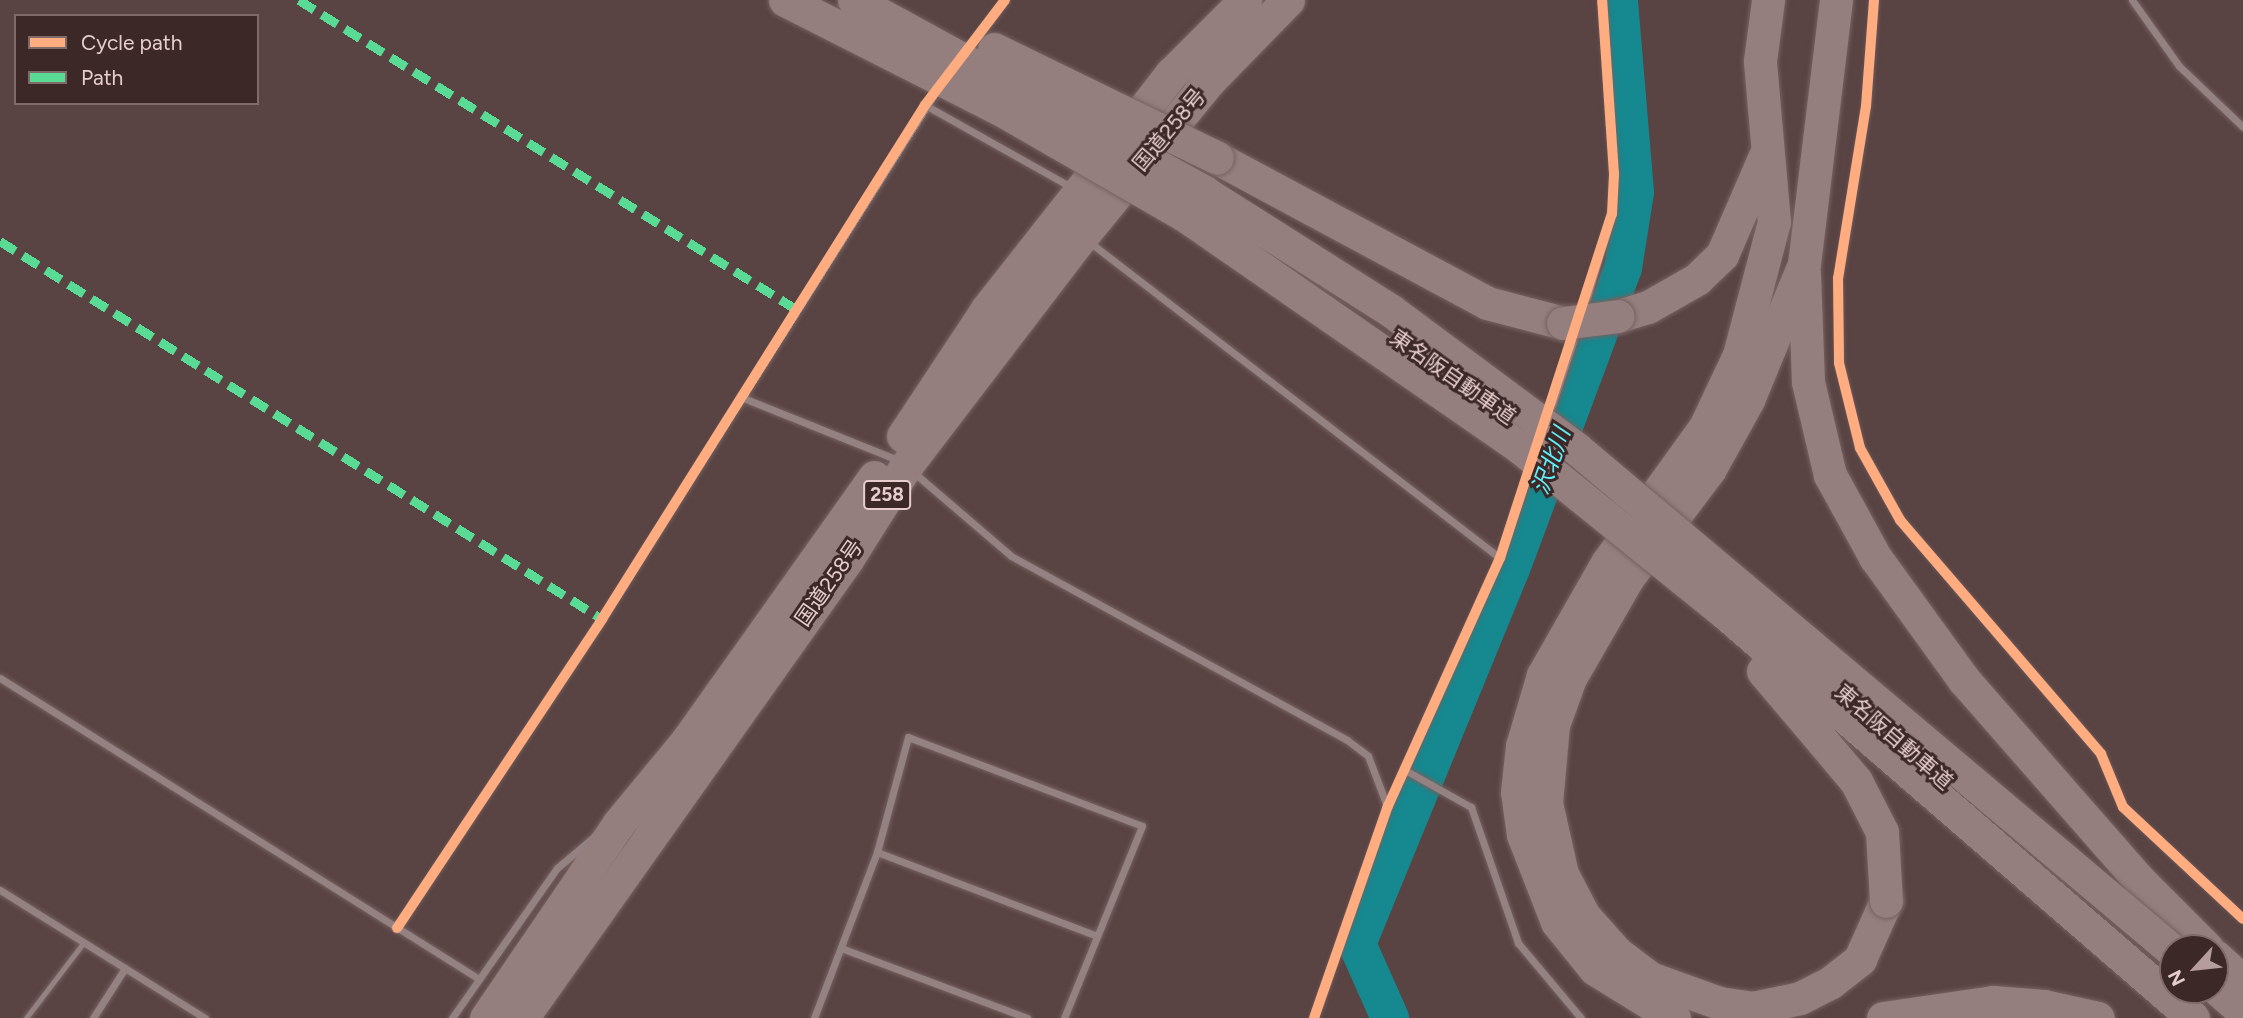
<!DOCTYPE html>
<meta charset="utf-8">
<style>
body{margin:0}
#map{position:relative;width:2243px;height:1018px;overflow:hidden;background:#594343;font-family:Figtree,"Noto Sans JP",sans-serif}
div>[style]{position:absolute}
.river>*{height:38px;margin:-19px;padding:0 19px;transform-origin:19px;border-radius:19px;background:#16888f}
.roads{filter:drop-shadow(0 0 2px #756160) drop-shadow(0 0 2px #756160)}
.lane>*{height:5px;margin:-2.5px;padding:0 2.5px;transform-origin:2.5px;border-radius:2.5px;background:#938281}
.street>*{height:7px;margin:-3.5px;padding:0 3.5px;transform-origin:3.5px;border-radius:3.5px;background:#938281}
.highway>*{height:33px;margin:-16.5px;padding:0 16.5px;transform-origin:16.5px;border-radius:16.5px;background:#957f7e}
.bridges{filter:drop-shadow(0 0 2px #756160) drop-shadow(0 0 2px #756160)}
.highway-bridge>*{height:33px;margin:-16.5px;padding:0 16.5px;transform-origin:16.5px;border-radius:16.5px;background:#957f7e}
.quiet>*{height:9px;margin-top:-4.5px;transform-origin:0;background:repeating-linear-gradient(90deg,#5adb95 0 18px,transparent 0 27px)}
.cycleway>*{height:10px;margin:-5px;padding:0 5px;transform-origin:5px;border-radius:5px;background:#ffac80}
span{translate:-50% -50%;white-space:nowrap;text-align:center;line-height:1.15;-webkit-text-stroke:6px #3b2827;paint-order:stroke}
.shield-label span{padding:2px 5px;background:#3b2827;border:2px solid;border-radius:5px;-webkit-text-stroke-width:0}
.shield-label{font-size:19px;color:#e7cecd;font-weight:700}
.street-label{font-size:21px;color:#e7cecd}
.water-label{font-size:23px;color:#60f0fa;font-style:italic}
.legend{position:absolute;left:14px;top:14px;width:245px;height:91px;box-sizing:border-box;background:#3b2827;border:2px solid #806a69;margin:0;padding:9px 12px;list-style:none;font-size:21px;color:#e7cecd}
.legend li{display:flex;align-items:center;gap:14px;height:35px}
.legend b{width:35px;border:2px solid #806a69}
.north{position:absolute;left:2159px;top:934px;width:70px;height:70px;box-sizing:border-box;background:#3b2827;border:2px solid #806a69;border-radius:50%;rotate:243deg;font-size:19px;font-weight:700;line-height:28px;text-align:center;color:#e7cecd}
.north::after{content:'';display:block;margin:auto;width:24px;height:32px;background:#b59d9d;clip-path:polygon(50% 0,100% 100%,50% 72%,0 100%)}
</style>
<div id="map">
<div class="river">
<i style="left:1390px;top:1018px;width:81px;rotate:-114deg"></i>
<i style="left:1357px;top:944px;width:405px;rotate:-67.7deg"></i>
<i style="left:1511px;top:569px;width:321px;rotate:-69.6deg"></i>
<i style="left:1623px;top:268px;width:77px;rotate:-81deg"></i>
<i style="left:1635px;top:192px;width:193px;rotate:-94.8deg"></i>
</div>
<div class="roads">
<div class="lane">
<i style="left:26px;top:1018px;width:96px;rotate:-52.7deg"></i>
</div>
<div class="street">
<i style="left:1874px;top:0;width:106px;rotate:94.3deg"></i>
<i style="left:1866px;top:106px;width:174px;rotate:99.2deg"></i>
<i style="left:1838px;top:278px;width:85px;rotate:89.3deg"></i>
<i style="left:1839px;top:363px;width:88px;rotate:76.1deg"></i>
<i style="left:1860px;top:448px;width:82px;rotate:60.9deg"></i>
<i style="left:1900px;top:520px;width:308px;rotate:49.3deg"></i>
<i style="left:2101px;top:754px;width:57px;rotate:67.5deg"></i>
<i style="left:2123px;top:807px;width:164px;rotate:43deg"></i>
<i style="left:2132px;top:0;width:81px;rotate:54.5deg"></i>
<i style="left:2179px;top:66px;width:88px;rotate:43.6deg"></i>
<i style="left:966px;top:53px;width:66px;rotate:-53.7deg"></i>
<i style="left:925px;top:105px;width:167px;rotate:29.3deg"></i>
<i style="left:1088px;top:241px;width:520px;rotate:37.58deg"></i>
<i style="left:1583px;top:312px;width:102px;rotate:-73.5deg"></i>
<i style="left:1612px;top:214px;width:40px;rotate:-87.1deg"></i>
<i style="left:1614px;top:174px;width:174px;rotate:-93.9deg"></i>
<i style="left:741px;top:397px;width:171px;rotate:21.9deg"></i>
<i style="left:1548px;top:418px;width:93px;rotate:-71.8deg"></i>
<i style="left:912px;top:471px;width:130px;rotate:40.6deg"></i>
<i style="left:1011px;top:556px;width:383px;rotate:28.7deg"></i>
<i style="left:1347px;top:740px;width:26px;rotate:37deg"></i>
<i style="left:1368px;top:756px;width:53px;rotate:69.2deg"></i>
<i style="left:0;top:678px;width:566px;rotate:32.14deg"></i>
<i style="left:1405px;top:770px;width:76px;rotate:29.3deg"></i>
<i style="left:1471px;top:807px;width:144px;rotate:70.9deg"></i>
<i style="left:1518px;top:943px;width:98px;rotate:50deg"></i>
<i style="left:877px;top:852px;width:235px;rotate:20.9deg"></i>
<i style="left:0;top:890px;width:242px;rotate:32deg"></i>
<i style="left:397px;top:928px;width:371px;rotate:-56.4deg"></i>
<i style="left:602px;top:619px;width:630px;rotate:-57.65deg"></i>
<i style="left:841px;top:948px;width:199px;rotate:20.6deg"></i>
<i style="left:93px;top:1018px;width:59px;rotate:-57.4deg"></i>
<i style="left:452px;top:1018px;width:183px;rotate:-55deg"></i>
<i style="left:557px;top:868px;width:50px;rotate:-40.1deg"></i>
<i style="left:814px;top:1018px;width:178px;rotate:-69.2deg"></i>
<i style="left:877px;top:852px;width:119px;rotate:-74.9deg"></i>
<i style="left:908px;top:737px;width:250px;rotate:20.8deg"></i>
<i style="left:1142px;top:826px;width:207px;rotate:112.1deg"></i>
<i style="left:1314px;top:1018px;width:225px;rotate:-70.8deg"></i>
<i style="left:1388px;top:806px;width:272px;rotate:-65.7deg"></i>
<i style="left:1500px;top:558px;width:94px;rotate:-71.4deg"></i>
</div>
<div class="highway">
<i style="left:1836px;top:0;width:266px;rotate:96.9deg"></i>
<i style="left:1804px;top:264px;width:147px;rotate:112.4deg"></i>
<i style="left:1748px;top:400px;width:80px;rotate:119.1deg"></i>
<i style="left:1709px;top:470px;width:136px;rotate:127deg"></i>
<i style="left:1627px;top:579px;width:114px;rotate:119.9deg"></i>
<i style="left:1570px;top:678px;width:50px;rotate:109.9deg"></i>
<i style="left:1553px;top:725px;width:78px;rotate:95.1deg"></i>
<i style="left:1546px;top:803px;width:73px;rotate:77.3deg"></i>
<i style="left:1562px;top:874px;width:47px;rotate:62.4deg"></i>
<i style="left:1584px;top:916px;width:50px;rotate:48.3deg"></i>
<i style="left:1617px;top:953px;width:41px;rotate:37.1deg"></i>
<i style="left:1650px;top:978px;width:73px;rotate:19.9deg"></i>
<i style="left:1719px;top:1003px;width:34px;rotate:8deg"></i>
<i style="left:1753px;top:1008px;width:48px;rotate:-12deg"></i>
<i style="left:1800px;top:998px;width:35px;rotate:-27deg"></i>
<i style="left:1831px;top:982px;width:37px;rotate:-38deg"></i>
<i style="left:1860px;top:959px;width:64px;rotate:-65.9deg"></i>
<i style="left:1217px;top:158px;width:306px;rotate:28.2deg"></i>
<i style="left:1487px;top:303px;width:79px;rotate:14.7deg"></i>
<i style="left:1804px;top:273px;width:109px;rotate:87.9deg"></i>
<i style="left:1808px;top:382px;width:96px;rotate:76.7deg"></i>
<i style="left:1830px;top:475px;width:94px;rotate:61.2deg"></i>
<i style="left:1875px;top:557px;width:152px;rotate:54.1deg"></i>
<i style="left:1964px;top:680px;width:266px;rotate:48.8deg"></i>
<i style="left:2139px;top:880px;width:96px;rotate:45deg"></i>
<i style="left:1618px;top:316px;width:31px;rotate:-17deg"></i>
<i style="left:1648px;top:307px;width:56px;rotate:-29.7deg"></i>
<i style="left:1697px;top:279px;width:35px;rotate:-44deg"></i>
<i style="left:1722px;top:255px;width:106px;rotate:-66.6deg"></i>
<i style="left:903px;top:436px;width:152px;rotate:-56.5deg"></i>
<i style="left:987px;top:309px;width:149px;rotate:-51.8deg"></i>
<i style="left:1079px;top:192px;width:150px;rotate:-52.1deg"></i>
<i style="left:1171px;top:74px;width:105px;rotate:-45deg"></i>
<i style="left:2215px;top:956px;width:38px;rotate:42deg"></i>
<i style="left:2215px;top:987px;width:37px;rotate:41deg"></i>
<i style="left:486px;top:1018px;width:236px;rotate:-55.7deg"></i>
<i style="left:619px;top:823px;width:105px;rotate:-50.4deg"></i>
<i style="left:686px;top:742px;width:325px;rotate:-54.6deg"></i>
<i style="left:522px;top:1018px;width:564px;rotate:-54.67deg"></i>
<i style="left:848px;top:558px;width:109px;rotate:-57.8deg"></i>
<i style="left:906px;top:466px;width:290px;rotate:-52.6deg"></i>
<i style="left:1082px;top:236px;width:200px;rotate:-50.7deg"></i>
<i style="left:1209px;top:81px;width:113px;rotate:-45.7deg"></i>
<i style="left:1674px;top:1018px;width:93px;rotate:-148.2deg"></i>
<i style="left:1595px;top:969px;width:60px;rotate:-129deg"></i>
<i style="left:1557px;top:922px;width:93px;rotate:-111.3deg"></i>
<i style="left:1523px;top:835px;width:43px;rotate:-97.9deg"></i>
<i style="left:1517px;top:792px;width:46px;rotate:-83.8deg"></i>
<i style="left:1522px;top:746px;width:74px;rotate:-73.5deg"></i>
<i style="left:1543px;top:675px;width:129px;rotate:-60.3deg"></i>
<i style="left:1607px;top:563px;width:168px;rotate:-54.2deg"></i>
<i style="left:1705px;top:427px;width:80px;rotate:-64.7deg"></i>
<i style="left:1739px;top:355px;width:138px;rotate:-75.3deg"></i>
<i style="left:1774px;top:222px;width:162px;rotate:-95deg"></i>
<i style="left:1760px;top:61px;width:62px;rotate:-82.5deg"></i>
<i style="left:1883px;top:1018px;width:111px;rotate:-8.3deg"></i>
<i style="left:1993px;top:1002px;width:51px;rotate:4.5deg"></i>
<i style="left:2044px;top:1006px;width:55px;rotate:12.5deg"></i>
</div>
</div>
<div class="bridges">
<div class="highway-bridge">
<i style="left:785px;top:0;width:241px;rotate:26.9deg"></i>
<i style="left:1000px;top:109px;width:215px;rotate:29.9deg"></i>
<i style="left:1186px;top:216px;width:402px;rotate:34.7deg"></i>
<i style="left:1517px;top:445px;width:266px;rotate:38.9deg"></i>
<i style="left:1724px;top:612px;width:620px;rotate:40.88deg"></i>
<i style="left:854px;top:0;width:399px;rotate:28.7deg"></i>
<i style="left:1204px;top:192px;width:220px;rotate:32.4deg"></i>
<i style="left:1390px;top:310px;width:233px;rotate:36.6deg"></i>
<i style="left:1577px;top:449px;width:779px;rotate:40.11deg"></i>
<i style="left:994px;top:49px;width:248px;rotate:26deg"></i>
<i style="left:1563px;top:323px;width:55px;rotate:-7.3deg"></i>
<i style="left:1763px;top:671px;width:144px;rotate:49.8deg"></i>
<i style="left:1856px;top:781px;width:57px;rotate:63deg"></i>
<i style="left:1882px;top:832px;width:69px;rotate:86.7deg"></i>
</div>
</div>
<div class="quiet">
<i style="left:299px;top:0;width:585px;rotate:31.87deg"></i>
<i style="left:0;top:241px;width:711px;rotate:32.12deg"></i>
</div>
<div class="cycleway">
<i style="left:1874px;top:0;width:106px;rotate:94.3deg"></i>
<i style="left:1866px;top:106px;width:174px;rotate:99.2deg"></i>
<i style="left:1838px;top:278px;width:85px;rotate:89.3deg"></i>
<i style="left:1839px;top:363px;width:88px;rotate:76.1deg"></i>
<i style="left:1860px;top:448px;width:82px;rotate:60.9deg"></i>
<i style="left:1900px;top:520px;width:308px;rotate:49.3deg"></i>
<i style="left:2101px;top:754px;width:57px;rotate:67.5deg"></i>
<i style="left:2123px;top:807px;width:164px;rotate:43deg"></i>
<i style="left:397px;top:928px;width:371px;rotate:-56.4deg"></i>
<i style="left:602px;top:619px;width:607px;rotate:-57.85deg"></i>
<i style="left:925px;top:105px;width:132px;rotate:-52.7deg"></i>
<i style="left:1314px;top:1018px;width:225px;rotate:-70.8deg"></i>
<i style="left:1388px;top:806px;width:272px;rotate:-65.7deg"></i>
<i style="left:1500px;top:558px;width:362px;rotate:-72deg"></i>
<i style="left:1612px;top:214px;width:40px;rotate:-87.1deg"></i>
<i style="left:1614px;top:174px;width:174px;rotate:-93.9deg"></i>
</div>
<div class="shield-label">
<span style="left:887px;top:495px">258</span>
</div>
<div class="street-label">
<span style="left:1169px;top:130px;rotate:-50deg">国道258号</span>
<span style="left:1453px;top:377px;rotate:35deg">東名阪自動車道</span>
<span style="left:829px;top:583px;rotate:-55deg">国道258号</span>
<span style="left:1894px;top:737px;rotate:41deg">東名阪自動車道</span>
</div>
<div class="water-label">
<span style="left:1551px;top:461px;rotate:-70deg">沢北川</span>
</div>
<ul class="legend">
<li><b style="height:9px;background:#ffac80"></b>Cycle path</li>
<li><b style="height:9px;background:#5adb95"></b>Path</li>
</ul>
<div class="north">N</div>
</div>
